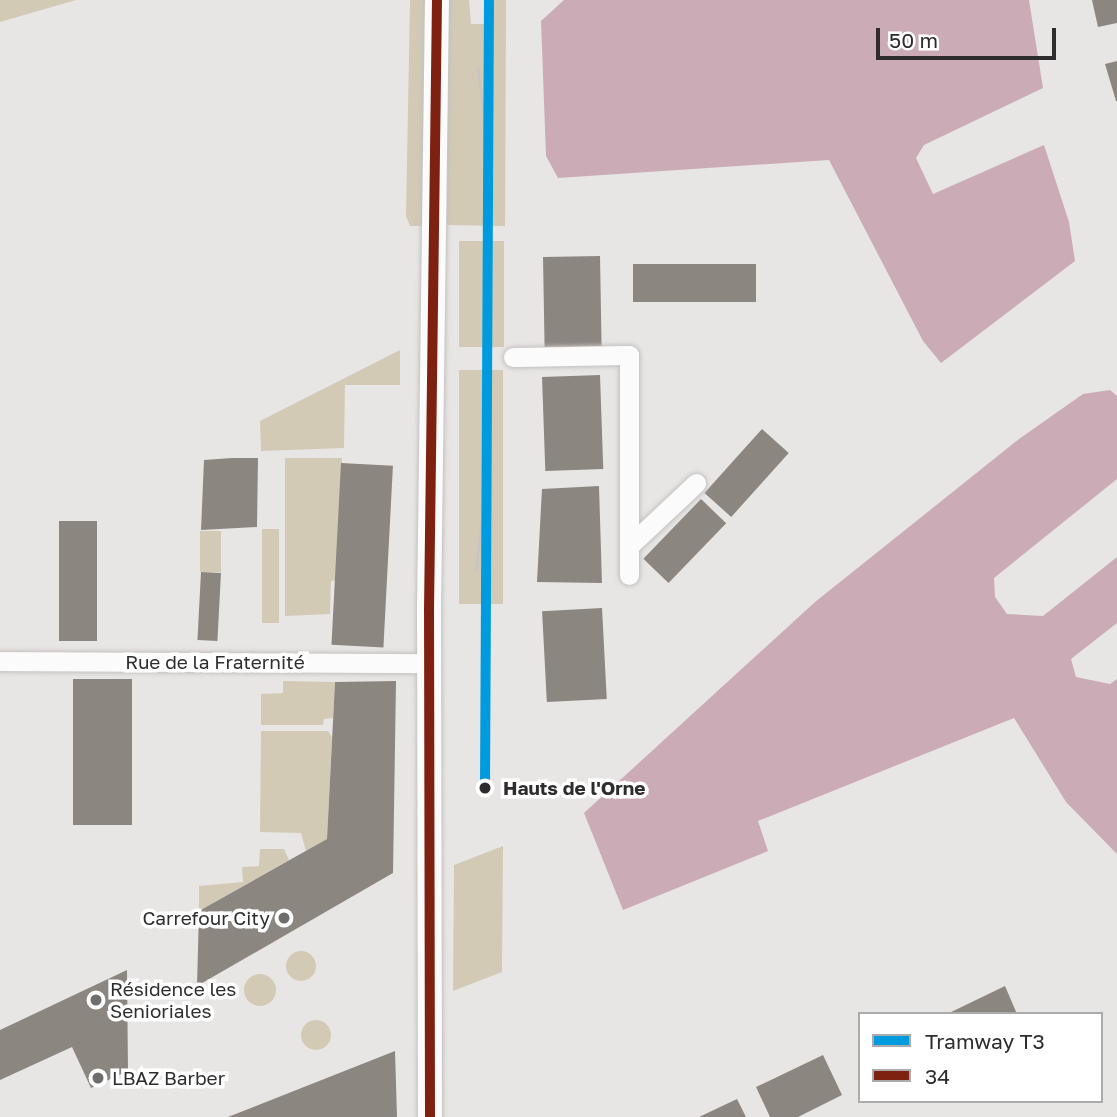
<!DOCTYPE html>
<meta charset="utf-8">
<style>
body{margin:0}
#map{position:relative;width:1117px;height:1117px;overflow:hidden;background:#e8e6e4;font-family:"Golos Text",sans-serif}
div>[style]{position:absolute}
.green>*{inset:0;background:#d3cab5;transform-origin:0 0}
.round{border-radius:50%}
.water>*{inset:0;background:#cbacb6}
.building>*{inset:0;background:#8c8680;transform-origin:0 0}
.roads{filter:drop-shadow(0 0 2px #c3c1c0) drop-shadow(0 0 2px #c3c1c0)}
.minor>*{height:19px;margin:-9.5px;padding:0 9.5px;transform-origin:9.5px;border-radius:9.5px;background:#fcfbfb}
.tertiary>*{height:24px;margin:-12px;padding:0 12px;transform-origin:12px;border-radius:12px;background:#fcfbfb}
.tram>*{height:2px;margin:-1px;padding:0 1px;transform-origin:1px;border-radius:1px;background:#c5c4c4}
.bus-1>*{height:10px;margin:-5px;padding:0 5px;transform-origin:5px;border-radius:5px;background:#7f2110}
.tram-1>*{height:10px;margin:-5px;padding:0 5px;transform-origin:5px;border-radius:5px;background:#009adf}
.dots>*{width:19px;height:19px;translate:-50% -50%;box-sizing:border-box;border:4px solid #fff;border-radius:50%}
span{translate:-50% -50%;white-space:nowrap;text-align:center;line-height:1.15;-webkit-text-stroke:7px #fff;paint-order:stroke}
.street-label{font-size:19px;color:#2e2c2c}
.stop-label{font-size:19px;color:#2e2c2c;font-weight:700}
.left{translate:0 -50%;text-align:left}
.poi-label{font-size:19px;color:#2e2c2c}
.right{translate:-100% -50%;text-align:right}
.legend{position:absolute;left:858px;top:1012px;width:245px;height:91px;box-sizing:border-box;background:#fff;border:2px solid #ababab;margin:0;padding:9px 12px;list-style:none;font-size:21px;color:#2e2c2c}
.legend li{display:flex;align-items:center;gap:14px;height:35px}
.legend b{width:35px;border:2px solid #ababab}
.scale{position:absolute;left:876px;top:28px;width:180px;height:32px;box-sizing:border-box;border:4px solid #2e2c2c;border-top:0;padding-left:9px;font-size:21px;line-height:24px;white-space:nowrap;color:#2e2c2c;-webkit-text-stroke:5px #fff;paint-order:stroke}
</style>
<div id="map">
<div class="green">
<i style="clip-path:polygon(0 0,76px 0,0 22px)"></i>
<i style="clip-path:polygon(410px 0,426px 0,423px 226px,410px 226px,406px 216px)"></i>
<i style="clip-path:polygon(448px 0,469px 0,471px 24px,493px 24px,494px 0,506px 0,505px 226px,447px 225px)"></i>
<i style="left:504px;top:241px;width:106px;height:45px;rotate:90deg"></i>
<i style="clip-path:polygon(400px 350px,400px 385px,345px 385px,344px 448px,261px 451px,260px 421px)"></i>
<i style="left:503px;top:370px;width:234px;height:44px;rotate:90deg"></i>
<i style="clip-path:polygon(285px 458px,342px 458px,339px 580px,331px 581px,330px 614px,285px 616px)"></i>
<i style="left:262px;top:529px;width:17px;height:94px"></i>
<i style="left:200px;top:531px;width:21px;height:41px"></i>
<i style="clip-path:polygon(283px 681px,335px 682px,333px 718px,324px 719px,323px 725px,261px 725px,261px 694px,283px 693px)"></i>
<i style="clip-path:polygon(261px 731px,328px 731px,332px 737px,327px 839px,306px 851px,301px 833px,260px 832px)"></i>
<i style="clip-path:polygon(503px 846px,502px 972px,453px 991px,454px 865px)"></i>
<i style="clip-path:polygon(260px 849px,284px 849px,289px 860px,199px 911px,199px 886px,243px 882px,242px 867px,259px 866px)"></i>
<i class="round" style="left:286px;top:951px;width:30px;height:30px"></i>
<i class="round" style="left:244px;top:974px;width:32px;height:32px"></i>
<i class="round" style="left:301px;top:1020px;width:30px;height:30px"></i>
</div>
<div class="water">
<i style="clip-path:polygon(564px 0,1029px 0,1043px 88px,924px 145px,916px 158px,933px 194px,1044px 145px,1069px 222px,1075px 261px,941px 363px,923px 341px,829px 160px,558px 178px,546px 156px,541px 21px)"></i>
<i style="clip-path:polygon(1110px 390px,1117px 396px,1117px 479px,994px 578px,995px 597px,1007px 614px,1043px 616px,1117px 557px,1117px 623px,1071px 659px,1076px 677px,1110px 684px,1117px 679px,1117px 854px,1066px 802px,1014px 718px,758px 821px,768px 851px,623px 910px,584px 813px,815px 602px,1019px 439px,1083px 394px)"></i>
</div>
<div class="building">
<i style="clip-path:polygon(1092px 0,1117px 0,1117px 23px,1098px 27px)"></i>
<i style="clip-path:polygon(1117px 61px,1117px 101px,1116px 101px,1105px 64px)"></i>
<i style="left:600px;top:256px;width:90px;height:57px;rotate:89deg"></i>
<i style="left:756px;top:264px;width:38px;height:123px;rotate:90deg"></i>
<i style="left:600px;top:375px;width:94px;height:58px;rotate:88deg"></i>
<i style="left:762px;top:429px;width:36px;height:86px;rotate:42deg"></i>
<i style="clip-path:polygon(232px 458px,258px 458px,257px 527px,201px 530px,204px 460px)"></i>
<i style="left:341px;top:463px;width:52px;height:182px;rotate:3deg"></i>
<i style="clip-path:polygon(599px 486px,602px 583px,537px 582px,542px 489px)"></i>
<i style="left:701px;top:499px;width:35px;height:83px;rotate:44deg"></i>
<i style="left:59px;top:521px;width:38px;height:120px"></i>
<i style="left:201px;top:572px;width:20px;height:68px;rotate:3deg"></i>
<i style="left:602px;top:608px;width:91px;height:60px;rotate:87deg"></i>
<i style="left:73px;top:679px;width:59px;height:146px"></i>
<i style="clip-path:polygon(396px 681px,393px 873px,197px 986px,199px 911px,327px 839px,335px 682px)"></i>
<i style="clip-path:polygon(127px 970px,128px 1071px,91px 1088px,72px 1047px,0 1080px,0 1030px)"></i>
<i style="clip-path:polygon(1005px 986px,1017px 1014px,947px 1014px)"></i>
<i style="clip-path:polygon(395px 1051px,397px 1117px,228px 1117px)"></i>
<i style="clip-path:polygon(823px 1055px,842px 1095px,798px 1117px,770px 1117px,756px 1087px)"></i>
<i style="clip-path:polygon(737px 1099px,746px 1117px,699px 1117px)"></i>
</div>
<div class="roads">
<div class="minor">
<i style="left:513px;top:357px;width:116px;rotate:-1deg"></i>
<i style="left:629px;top:355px;width:220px;rotate:90deg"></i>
<i style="left:629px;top:546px;width:92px;rotate:-43.2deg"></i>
<i style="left:0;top:661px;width:429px;rotate:0.3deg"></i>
</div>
<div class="tertiary">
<i style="left:430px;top:1117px;width:507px;rotate:-90.11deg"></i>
<i style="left:429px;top:610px;width:610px;rotate:-89.25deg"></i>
</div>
</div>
<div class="tram">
<i style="left:478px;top:70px;width:85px;rotate:82.5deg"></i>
<i style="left:476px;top:571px;width:101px;rotate:-83.2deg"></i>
</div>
<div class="bus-1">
<i style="left:430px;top:1117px;width:507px;rotate:-90.11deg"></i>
<i style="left:429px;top:610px;width:610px;rotate:-89.25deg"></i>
</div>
<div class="tram-1">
<i style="left:485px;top:788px;width:788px;rotate:-89.71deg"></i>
</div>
<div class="dots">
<i style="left:485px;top:788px;background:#2e2c2c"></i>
<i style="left:284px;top:918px;background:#6f6d6c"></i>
<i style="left:96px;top:1000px;background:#6f6d6c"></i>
<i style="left:98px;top:1078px;background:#6f6d6c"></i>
</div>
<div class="street-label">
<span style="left:215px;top:662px">Rue de la Fraternité</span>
</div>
<div class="stop-label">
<span class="left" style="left:503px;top:788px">Hauts de l'Orne</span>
</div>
<div class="poi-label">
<span class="right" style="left:270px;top:918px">Carrefour City</span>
<span class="left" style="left:110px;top:1000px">Résidence les<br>Senioriales</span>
<span class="left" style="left:112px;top:1078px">LBAZ Barber</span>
</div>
<ul class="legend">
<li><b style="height:9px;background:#009adf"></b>Tramway T3</li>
<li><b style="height:9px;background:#7f2110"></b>34</li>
</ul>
<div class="scale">50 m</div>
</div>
